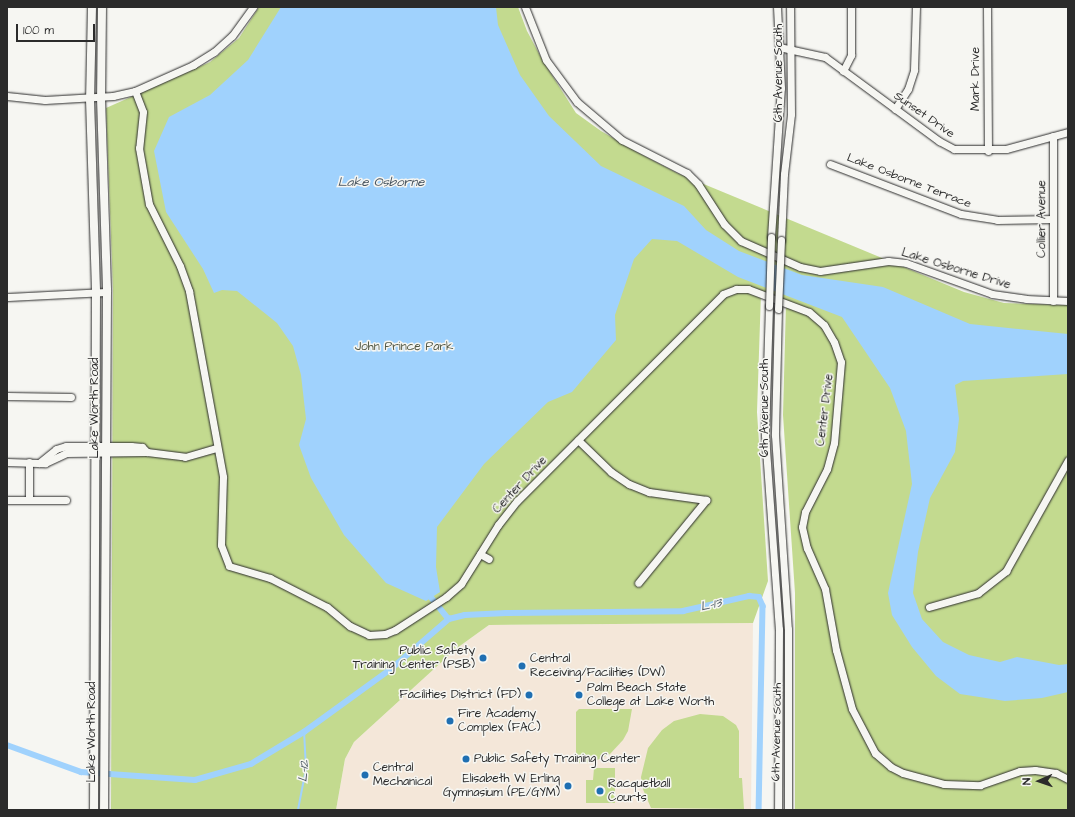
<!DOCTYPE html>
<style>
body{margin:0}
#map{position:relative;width:1075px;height:817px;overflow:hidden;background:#f6f6f2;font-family:"Architects Daughter",sans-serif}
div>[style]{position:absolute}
.built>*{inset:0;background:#f4e7d9}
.green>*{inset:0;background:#c3da8f}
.water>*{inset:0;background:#a0d2fd}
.stream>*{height:1.5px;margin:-0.75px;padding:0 0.75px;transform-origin:0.75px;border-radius:0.75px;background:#a0d2fd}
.canal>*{height:5.5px;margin:-2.75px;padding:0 2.75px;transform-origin:2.75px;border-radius:2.75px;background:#a0d2fd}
.roads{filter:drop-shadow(0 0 1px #2b2b2b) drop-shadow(0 0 1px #2b2b2b)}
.minor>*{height:7px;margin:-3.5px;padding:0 3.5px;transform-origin:3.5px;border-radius:3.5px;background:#f6f6f2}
.major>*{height:8px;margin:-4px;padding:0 4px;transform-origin:4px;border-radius:4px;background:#f6f6f2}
.bridges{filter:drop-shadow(0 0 1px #2b2b2b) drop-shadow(0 0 1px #2b2b2b)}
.minor-bridge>*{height:7px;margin:-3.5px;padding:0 3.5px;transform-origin:3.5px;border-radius:3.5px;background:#f6f6f2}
.dots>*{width:11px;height:11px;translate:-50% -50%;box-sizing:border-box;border:2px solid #f6f6f2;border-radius:50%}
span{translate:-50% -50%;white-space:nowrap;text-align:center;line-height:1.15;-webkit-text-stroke:3px #f6f6f2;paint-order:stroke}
.street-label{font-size:12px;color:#2b2b2b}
.park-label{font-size:12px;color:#515744}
.poi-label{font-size:12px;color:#2b2b2b}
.right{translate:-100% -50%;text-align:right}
.left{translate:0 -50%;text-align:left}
.water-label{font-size:13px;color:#485560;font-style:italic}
.frame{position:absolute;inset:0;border:8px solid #2b2b2b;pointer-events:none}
.north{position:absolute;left:1019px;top:761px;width:40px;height:40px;-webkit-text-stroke:3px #f6f6f2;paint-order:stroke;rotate:268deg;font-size:11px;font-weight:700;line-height:16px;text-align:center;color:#2b2b2b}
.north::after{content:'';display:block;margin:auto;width:14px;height:18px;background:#2b2b2b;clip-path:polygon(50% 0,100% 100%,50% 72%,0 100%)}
.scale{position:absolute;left:16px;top:24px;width:79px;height:18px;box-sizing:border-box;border:2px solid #2b2b2b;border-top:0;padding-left:5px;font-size:12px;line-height:14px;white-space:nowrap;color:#2b2b2b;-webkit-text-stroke:3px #f6f6f2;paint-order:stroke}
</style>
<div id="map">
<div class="built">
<i style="clip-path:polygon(753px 623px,751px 810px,336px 810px,345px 759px,354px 742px,457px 648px,489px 625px)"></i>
</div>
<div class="green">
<i style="clip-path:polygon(259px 7px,518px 7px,527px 31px,543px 61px,576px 113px,601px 131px,637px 152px,677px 173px,964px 292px,1004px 303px,1068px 305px,1068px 810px,795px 810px,795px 593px,783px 415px,786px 303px,761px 293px,757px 412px,768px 581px,753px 623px,489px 625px,457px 648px,354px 742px,345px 759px,336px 810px,111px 810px,113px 289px,106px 108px,210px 62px,239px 38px)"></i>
<i style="clip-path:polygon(579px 709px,632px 709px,628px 731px,623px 740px,610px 754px,593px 762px,576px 763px,576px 712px)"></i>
<i style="clip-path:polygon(700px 714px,723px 716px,736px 725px,739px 731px,739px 778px,742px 778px,744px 809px,651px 808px,642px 787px,641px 777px,648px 748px,662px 730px,674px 721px)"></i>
<i style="clip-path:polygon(594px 768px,615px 768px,615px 803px,586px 803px,586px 780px,593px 780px)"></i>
</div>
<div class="water">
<i style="clip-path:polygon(281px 7px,496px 7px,498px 25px,520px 75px,549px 116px,601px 166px,684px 206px,706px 230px,739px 251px,802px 275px,883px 287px,970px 324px,1068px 334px,1068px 374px,963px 381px,955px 385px,959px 419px,955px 452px,930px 498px,918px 552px,913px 593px,922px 619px,943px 642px,969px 655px,1000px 662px,1017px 657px,1059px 665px,1068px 664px,1068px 692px,1042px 698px,1005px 701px,960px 694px,936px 676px,912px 647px,892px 615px,888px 593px,912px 484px,906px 431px,890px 388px,842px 317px,738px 277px,677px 241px,652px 239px,634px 259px,615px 315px,616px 340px,572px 392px,548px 402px,484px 464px,437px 527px,436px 567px,440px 592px,426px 601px,386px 583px,344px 535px,311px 478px,299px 445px,306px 419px,301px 375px,293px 346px,277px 323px,237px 291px,222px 290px,214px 293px,203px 269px,166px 212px,154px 151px,169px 117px,210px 95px,248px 60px)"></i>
</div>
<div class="stream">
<i style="left:298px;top:810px;width:42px;rotate:-79deg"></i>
<i style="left:306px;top:769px;width:37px;rotate:-93deg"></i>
</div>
<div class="canal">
<i style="left:431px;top:597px;width:28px;rotate:51deg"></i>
<i style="left:7px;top:745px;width:79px;rotate:20deg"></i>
<i style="left:81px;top:772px;width:114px;rotate:4deg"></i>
<i style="left:195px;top:780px;width:58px;rotate:-15.9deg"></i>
<i style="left:251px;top:764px;width:62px;rotate:-31.1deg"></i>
<i style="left:304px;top:732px;width:107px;rotate:-35.9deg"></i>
<i style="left:391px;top:669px;width:77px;rotate:-40.8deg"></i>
<i style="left:449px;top:619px;width:16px;rotate:-14deg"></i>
<i style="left:465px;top:615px;width:41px;rotate:-2.8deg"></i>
<i style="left:506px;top:613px;width:177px;rotate:-0.6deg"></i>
<i style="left:683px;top:611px;width:68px;rotate:-12.8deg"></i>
<i style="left:749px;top:596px;width:10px;rotate:6deg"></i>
<i style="left:759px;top:597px;width:10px;rotate:66deg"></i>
<i style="left:763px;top:606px;width:204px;rotate:91.1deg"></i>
</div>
<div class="roads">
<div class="minor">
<i style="left:525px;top:7px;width:57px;rotate:68.4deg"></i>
<i style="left:546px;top:60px;width:52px;rotate:53.6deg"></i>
<i style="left:577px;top:102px;width:59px;rotate:40.2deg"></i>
<i style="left:622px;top:140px;width:73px;rotate:26.9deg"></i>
<i style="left:687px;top:173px;width:16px;rotate:45deg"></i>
<i style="left:698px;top:184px;width:48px;rotate:57deg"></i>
<i style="left:724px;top:224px;width:24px;rotate:45deg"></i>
<i style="left:741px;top:241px;width:64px;rotate:23.8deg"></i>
<i style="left:800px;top:267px;width:20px;rotate:11deg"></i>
<i style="left:820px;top:271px;width:69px;rotate:-8.4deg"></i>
<i style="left:888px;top:261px;width:18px;rotate:6deg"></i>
<i style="left:906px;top:263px;width:91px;rotate:19.8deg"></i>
<i style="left:992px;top:294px;width:34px;rotate:8deg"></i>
<i style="left:1026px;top:299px;width:42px;rotate:2.7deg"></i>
<i style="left:987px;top:7px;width:144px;rotate:89.6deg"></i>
<i style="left:779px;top:47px;width:47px;rotate:12.3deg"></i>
<i style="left:825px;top:57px;width:142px;rotate:36.4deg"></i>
<i style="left:939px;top:141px;width:17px;rotate:28deg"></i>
<i style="left:954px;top:149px;width:52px"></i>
<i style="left:1006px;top:149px;width:64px;rotate:-15.3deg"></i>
<i style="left:843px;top:71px;width:18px;rotate:-63deg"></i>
<i style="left:851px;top:55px;width:48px;rotate:-90deg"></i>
<i style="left:135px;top:91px;width:22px;rotate:69deg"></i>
<i style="left:143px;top:112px;width:36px;rotate:96deg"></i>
<i style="left:139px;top:148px;width:57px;rotate:79.9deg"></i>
<i style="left:149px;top:204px;width:69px;rotate:63.4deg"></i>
<i style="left:180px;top:266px;width:27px;rotate:70deg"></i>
<i style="left:189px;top:291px;width:189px;rotate:79.6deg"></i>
<i style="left:223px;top:477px;width:68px;rotate:91.7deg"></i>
<i style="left:221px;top:545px;width:22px;rotate:69deg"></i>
<i style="left:229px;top:566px;width:43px;rotate:16.3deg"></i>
<i style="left:270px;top:578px;width:64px;rotate:27deg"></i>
<i style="left:327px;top:607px;width:30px;rotate:40deg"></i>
<i style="left:350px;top:626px;width:21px;rotate:25deg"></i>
<i style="left:369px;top:635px;width:16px;rotate:-4deg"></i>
<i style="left:385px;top:634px;width:11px;rotate:-22deg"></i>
<i style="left:395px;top:630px;width:61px;rotate:-32.9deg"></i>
<i style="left:446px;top:597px;width:20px;rotate:-41deg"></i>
<i style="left:461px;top:584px;width:70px;rotate:-57.9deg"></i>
<i style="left:498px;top:525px;width:31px;rotate:-52deg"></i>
<i style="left:517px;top:501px;width:292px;rotate:-45.1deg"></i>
<i style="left:723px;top:294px;width:14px;rotate:-21deg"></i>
<i style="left:736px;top:289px;width:12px"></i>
<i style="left:748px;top:289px;width:65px;rotate:20.7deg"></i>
<i style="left:809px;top:312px;width:20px;rotate:41deg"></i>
<i style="left:824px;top:325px;width:20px;rotate:60deg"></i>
<i style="left:834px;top:342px;width:21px;rotate:71deg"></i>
<i style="left:841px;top:362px;width:81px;rotate:94.9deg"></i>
<i style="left:834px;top:443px;width:27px;rotate:105deg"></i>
<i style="left:827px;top:469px;width:48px;rotate:117.1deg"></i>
<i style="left:805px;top:512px;width:15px;rotate:101deg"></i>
<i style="left:802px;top:527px;width:22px;rotate:77deg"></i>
<i style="left:807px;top:548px;width:45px;rotate:66.3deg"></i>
<i style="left:825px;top:589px;width:62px;rotate:79.8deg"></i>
<i style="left:836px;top:650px;width:61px;rotate:74.8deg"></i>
<i style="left:852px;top:709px;width:50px;rotate:62.4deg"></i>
<i style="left:875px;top:753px;width:21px;rotate:41deg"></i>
<i style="left:891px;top:767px;width:13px;rotate:27deg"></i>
<i style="left:903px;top:773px;width:42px;rotate:15deg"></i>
<i style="left:944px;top:784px;width:36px;rotate:2deg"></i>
<i style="left:980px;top:785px;width:42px;rotate:-19.3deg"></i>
<i style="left:1020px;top:771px;width:15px;rotate:-4deg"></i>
<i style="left:1035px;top:770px;width:21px;rotate:8deg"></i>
<i style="left:1056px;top:773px;width:13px;rotate:27deg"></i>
<i style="left:7px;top:96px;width:38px;rotate:6deg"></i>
<i style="left:45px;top:100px;width:68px;rotate:-3.4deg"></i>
<i style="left:113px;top:96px;width:23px;rotate:-13deg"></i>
<i style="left:135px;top:91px;width:64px;rotate:-24.1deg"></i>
<i style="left:193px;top:65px;width:25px;rotate:-32deg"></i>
<i style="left:214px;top:52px;width:24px;rotate:-42deg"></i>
<i style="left:232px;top:36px;width:36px;rotate:-54deg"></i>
<i style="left:895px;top:109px;width:24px;rotate:-57deg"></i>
<i style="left:908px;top:89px;width:20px;rotate:-72deg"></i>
<i style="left:914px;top:70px;width:63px;rotate:-88.2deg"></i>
<i style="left:1053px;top:136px;width:165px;rotate:90deg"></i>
<i style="left:830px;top:164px;width:140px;rotate:20.9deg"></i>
<i style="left:961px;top:214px;width:36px;rotate:9deg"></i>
<i style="left:997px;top:220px;width:56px;rotate:-1deg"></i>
<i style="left:771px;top:237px;width:149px;rotate:-86.2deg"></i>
<i style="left:781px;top:88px;width:81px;rotate:-92.8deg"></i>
<i style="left:781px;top:240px;width:66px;rotate:-87.4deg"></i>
<i style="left:784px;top:174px;width:60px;rotate:-83.3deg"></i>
<i style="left:791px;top:114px;width:107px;rotate:-90.5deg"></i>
<i style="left:7px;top:297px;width:100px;rotate:-2.9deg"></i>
<i style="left:769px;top:306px;width:129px;rotate:91.8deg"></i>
<i style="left:765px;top:435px;width:195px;rotate:85.9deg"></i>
<i style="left:779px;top:629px;width:181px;rotate:90.3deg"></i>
<i style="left:778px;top:309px;width:126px;rotate:91.4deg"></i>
<i style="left:775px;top:435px;width:194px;rotate:86.2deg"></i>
<i style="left:788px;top:629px;width:181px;rotate:90deg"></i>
<i style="left:7px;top:396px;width:64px;rotate:0.9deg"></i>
<i style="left:578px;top:440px;width:46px;rotate:44.1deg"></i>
<i style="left:611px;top:472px;width:22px;rotate:34deg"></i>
<i style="left:629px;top:484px;width:22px;rotate:22deg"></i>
<i style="left:649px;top:492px;width:58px;rotate:8deg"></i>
<i style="left:706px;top:500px;width:107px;rotate:129.3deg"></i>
<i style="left:7px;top:462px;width:38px;rotate:2deg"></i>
<i style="left:45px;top:463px;width:23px;rotate:-25deg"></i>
<i style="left:66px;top:453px;width:81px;rotate:-0.7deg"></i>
<i style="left:147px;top:452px;width:38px;rotate:7deg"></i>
<i style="left:185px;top:457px;width:32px;rotate:-16deg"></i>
<i style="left:29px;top:462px;width:38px;rotate:90deg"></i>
<i style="left:39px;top:463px;width:22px;rotate:-39deg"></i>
<i style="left:56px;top:449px;width:10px;rotate:-17deg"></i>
<i style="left:66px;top:446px;width:65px"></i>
<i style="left:131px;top:446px;width:11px;rotate:5deg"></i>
<i style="left:142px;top:447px;width:7px;rotate:45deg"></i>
<i style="left:7px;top:500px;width:59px"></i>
<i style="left:480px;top:554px;width:10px;rotate:29deg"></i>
<i style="left:929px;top:607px;width:51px;rotate:-15.9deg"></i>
<i style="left:978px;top:593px;width:36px;rotate:-38deg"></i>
<i style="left:1006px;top:571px;width:127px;rotate:-60.8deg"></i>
</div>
<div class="major">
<i style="left:92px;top:7px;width:92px;rotate:91.2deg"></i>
<i style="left:90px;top:99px;width:194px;rotate:88.2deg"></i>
<i style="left:96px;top:293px;width:517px;rotate:90.22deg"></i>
<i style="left:102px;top:7px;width:91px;rotate:90.6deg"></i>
<i style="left:101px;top:98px;width:194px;rotate:88.2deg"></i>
<i style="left:107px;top:292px;width:518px;rotate:90.33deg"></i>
</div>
</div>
<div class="bridges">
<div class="minor-bridge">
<i style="left:769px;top:306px;width:69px;rotate:-88.3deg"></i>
<i style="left:778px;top:309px;width:69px;rotate:-87.5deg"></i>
</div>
</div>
<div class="dots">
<i style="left:483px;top:658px;background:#1f6fb2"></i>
<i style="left:522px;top:666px;background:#1f6fb2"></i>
<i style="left:529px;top:695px;background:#1f6fb2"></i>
<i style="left:579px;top:695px;background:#1f6fb2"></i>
<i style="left:450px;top:721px;background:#1f6fb2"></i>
<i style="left:466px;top:759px;background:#1f6fb2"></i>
<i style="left:365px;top:775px;background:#1f6fb2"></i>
<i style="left:568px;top:786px;background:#1f6fb2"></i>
<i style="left:600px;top:791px;background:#1f6fb2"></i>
</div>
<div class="street-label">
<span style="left:779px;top:73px;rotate:-90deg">6th Avenue South</span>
<span style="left:976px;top:79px;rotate:-90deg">Mark Drive</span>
<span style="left:924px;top:115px;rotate:35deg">Sunset Drive</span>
<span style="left:909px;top:181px;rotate:21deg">Lake Osborne Terrace</span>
<span style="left:1042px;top:219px;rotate:-90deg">Collier Avenue</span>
<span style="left:956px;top:269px;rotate:17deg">Lake Osborne Drive</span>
<span style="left:95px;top:408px;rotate:-90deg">Lake Worth Road</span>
<span style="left:765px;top:408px;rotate:-90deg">6th Avenue South</span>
<span style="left:825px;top:410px;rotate:-83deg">Center Drive</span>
<span style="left:520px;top:485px;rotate:-47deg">Center Drive</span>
<span style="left:92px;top:732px;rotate:-90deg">Lake Worth Road</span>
<span style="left:777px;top:732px;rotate:-89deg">6th Avenue South</span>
</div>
<div class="park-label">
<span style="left:404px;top:347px">John Prince Park</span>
</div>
<div class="poi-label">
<span class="right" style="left:475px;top:658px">Public Safety<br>Training Center (PSB)</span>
<span class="left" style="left:530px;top:666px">Central<br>Receiving/Facilities (DW)</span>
<span class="left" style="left:587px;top:695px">Palm Beach State<br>College at Lake Worth</span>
<span class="right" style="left:521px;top:695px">Facilities District (FD)</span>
<span class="left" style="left:458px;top:721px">Fire Academy<br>Complex (FAC)</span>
<span class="left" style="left:474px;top:759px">Public Safety Training Center</span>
<span class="left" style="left:373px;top:775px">Central<br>Mechanical</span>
<span class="right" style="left:560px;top:786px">Elisabeth W Erling<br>Gymnasium (PE/GYM)</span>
<span class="left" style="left:608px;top:791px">Racquetball<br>Courts</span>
</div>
<div class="water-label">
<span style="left:381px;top:182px">Lake Osborne</span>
<span style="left:711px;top:605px;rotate:-13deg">L-13</span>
<span style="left:304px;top:771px;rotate:-85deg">L-12</span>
</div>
<div class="frame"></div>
<div class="north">N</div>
<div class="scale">100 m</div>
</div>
